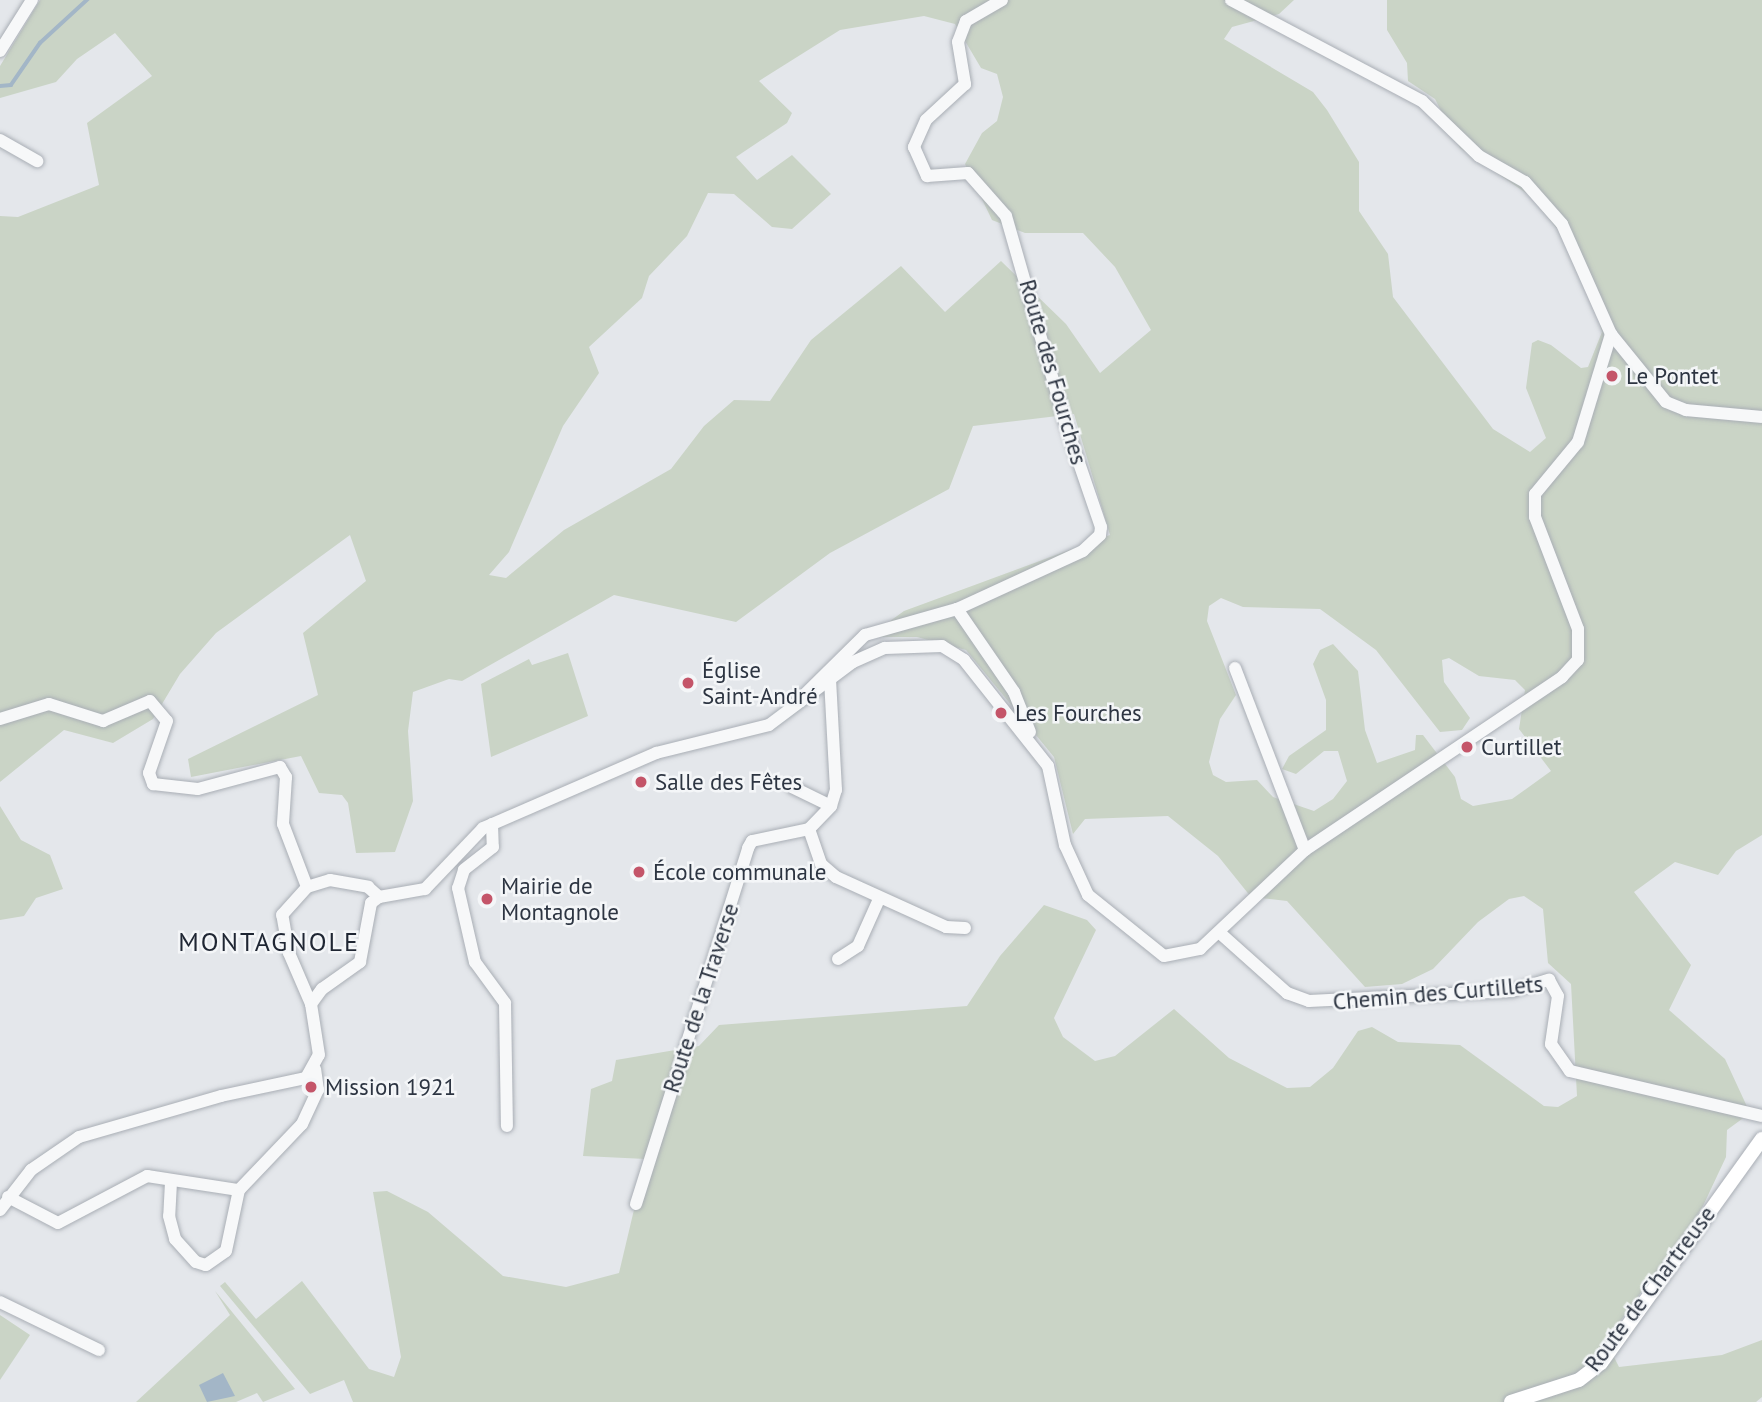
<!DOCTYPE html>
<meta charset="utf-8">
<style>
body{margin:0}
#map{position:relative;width:1762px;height:1402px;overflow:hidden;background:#e4e7eb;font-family:"PT Sans",sans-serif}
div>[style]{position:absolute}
.green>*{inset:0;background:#cad4c6}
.water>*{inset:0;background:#a3b6c7}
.stream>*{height:3.5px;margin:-1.75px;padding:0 1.75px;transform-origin:1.75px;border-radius:1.75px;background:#a3b6c7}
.roads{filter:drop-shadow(0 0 2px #a9aeb5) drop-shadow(0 0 2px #a9aeb5)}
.minor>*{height:12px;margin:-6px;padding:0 6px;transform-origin:6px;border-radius:6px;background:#f7f8f9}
.major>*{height:14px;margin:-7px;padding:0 7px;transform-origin:7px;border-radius:7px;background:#fff}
.dots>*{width:19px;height:19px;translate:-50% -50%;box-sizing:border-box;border:4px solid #f4f6f8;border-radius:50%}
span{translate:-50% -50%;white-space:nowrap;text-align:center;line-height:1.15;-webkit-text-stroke:5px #f4f6f8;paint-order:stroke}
.street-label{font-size:23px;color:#2d3542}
.poi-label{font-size:23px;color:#2d3542}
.left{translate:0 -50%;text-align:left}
.quarter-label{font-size:26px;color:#1f2633;letter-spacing:2px}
</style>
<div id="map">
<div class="green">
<i style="clip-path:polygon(evenodd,40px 0,1294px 0,1279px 14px,1232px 27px,1224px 39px,1313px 92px,1327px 110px,1359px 162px,1359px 211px,1388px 254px,1393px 297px,1493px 429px,1530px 452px,1546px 438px,1526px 388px,1532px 343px,1538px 340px,1551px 345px,1581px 368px,1588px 367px,1602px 332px,1596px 310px,1564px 237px,1529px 195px,1460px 148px,1435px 99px,1408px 81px,1407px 63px,1387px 30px,1387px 0,1762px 0,1762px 835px,1736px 851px,1718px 875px,1675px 862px,1634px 892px,1691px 965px,1669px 1010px,1725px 1059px,1750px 1113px,1727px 1130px,1726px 1157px,1702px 1208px,1606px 1341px,1619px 1367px,1722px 1355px,1762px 1340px,1762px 1397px,1756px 1402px,353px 1402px,344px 1380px,310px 1394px,220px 1286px,225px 1282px,256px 1319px,302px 1281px,369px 1369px,394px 1377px,401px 1357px,373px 1192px,387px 1191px,428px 1212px,503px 1276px,566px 1287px,619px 1273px,646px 1159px,583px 1156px,591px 1089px,612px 1081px,616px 1060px,699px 1046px,719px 1025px,967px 1006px,1000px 956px,1044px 905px,1087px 920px,1096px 930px,1054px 1018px,1063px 1037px,1095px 1061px,1115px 1056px,1174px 1009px,1229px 1058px,1287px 1088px,1310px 1087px,1333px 1068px,1358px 1031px,1372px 1027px,1398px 1042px,1460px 1045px,1544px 1106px,1558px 1107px,1577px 1096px,1571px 984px,1548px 963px,1543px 909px,1524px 896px,1509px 899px,1478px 922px,1433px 969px,1402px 984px,1365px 987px,1287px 901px,1251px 897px,1218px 856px,1168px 816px,1085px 819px,1073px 834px,1054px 757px,966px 650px,917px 637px,868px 637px,904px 611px,1110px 535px,1074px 414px,973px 426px,949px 489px,830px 553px,736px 622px,614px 595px,462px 681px,449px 679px,413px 692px,408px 731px,413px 801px,395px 852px,356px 853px,348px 803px,342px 795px,319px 793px,301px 756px,191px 777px,188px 759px,318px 695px,303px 633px,366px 581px,350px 535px,216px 633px,180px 674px,153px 719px,113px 743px,64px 730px,0 782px,0 216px,18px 217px,99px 185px,87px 123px,152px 76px,115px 33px,77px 59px,56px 82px,0 98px,0 66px,40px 0,924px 16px,955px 24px,981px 68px,997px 74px,1003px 97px,997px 121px,982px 133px,965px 164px,992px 220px,1025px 233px,1083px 233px,1115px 267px,1151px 330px,1100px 373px,1066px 324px,1001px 261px,945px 312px,901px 266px,811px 340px,770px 401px,734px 400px,704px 426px,671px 469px,564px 530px,506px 578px,489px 575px,509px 552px,563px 426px,599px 373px,589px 347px,642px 298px,649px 276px,687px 236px,708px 193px,734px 194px,772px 227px,792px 229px,831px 194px,792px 155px,757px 180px,736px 157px,787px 123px,792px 113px,759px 81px,840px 30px,924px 16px,40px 0,1221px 598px,1243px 607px,1320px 609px,1376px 650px,1440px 732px,1462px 730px,1470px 718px,1444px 682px,1442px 660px,1449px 658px,1479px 676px,1515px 680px,1525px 690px,1519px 729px,1551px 771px,1512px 799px,1473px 806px,1461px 799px,1455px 777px,1423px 735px,1416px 735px,1415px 750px,1377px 763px,1365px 730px,1358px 671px,1333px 644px,1320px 650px,1313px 664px,1326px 700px,1326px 730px,1289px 756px,1282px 769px,1296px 774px,1324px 751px,1338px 751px,1347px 781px,1333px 799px,1314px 811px,1273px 797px,1257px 780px,1226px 782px,1213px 775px,1209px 762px,1220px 719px,1236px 695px,1207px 621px,1209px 606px,1221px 598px)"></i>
<i style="clip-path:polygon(568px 653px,588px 716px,491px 757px,481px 684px,529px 659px,532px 665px)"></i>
<i style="clip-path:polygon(0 806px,21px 840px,50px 855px,63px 889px,36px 898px,24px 916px,0 920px)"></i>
<i style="clip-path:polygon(215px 1291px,295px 1389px,263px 1402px,257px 1393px,236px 1402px,136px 1402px,230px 1315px)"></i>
<i style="clip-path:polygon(0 1315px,30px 1335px,0 1380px)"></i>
</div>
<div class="water">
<i style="clip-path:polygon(223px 1373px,235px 1396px,207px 1402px,199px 1385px)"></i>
</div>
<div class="stream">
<i style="left:0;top:86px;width:11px;rotate:-5deg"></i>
<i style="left:11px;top:85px;width:51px;rotate:-55.4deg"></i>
<i style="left:40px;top:43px;width:64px;rotate:-42.5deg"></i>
</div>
<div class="roads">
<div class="minor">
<i style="left:1002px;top:0;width:42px;rotate:149.7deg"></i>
<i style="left:966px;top:21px;width:22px;rotate:111deg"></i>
<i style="left:958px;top:42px;width:43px;rotate:80.5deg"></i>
<i style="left:965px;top:84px;width:53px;rotate:137.3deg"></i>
<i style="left:926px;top:120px;width:30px;rotate:114deg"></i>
<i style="left:914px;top:147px;width:32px;rotate:66deg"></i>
<i style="left:927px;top:176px;width:41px;rotate:-4.2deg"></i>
<i style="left:968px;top:173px;width:57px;rotate:48.5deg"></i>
<i style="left:1006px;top:216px;width:214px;rotate:74deg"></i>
<i style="left:1065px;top:422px;width:111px;rotate:71.1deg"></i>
<i style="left:1101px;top:527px;width:8px;rotate:97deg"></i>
<i style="left:1100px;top:535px;width:23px;rotate:137deg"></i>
<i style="left:1083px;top:551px;width:139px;rotate:155.3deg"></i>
<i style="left:957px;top:609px;width:101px;rotate:55.5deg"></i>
<i style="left:1014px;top:692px;width:43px;rotate:68.2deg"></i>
<i style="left:1231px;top:0;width:216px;rotate:27.9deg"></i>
<i style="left:1422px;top:101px;width:79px;rotate:44deg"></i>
<i style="left:1479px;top:156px;width:53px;rotate:29.5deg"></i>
<i style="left:1525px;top:182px;width:56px;rotate:48.6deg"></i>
<i style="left:1562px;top:224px;width:120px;rotate:66deg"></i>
<i style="left:1611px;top:334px;width:87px;rotate:51deg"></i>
<i style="left:1666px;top:402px;width:22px;rotate:22deg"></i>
<i style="left:1686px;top:410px;width:76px;rotate:5.3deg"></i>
<i style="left:0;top:51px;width:60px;rotate:-57.9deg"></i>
<i style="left:0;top:140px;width:43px;rotate:29.6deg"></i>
<i style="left:1235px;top:668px;width:195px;rotate:69deg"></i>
<i style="left:794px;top:705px;width:100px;rotate:-44.6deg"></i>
<i style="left:865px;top:635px;width:96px;rotate:-15.8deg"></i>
<i style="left:0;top:719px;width:51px;rotate:-17deg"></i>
<i style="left:49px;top:704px;width:57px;rotate:17.5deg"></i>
<i style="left:103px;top:721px;width:51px;rotate:-23.1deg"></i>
<i style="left:150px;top:701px;width:26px;rotate:50deg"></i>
<i style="left:167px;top:721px;width:55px;rotate:109.1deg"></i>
<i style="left:149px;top:773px;width:12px;rotate:70deg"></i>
<i style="left:153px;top:784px;width:45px;rotate:6.3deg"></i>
<i style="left:198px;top:789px;width:85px;rotate:-15deg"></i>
<i style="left:280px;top:767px;width:12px;rotate:59deg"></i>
<i style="left:286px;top:777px;width:47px;rotate:93.7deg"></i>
<i style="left:283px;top:824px;width:67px;rotate:69.1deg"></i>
<i style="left:792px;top:787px;width:43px;rotate:26deg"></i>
<i style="left:492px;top:824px;width:23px;rotate:88deg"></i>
<i style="left:493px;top:847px;width:37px;rotate:142deg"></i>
<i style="left:464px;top:870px;width:19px;rotate:108deg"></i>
<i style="left:458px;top:888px;width:76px;rotate:77.1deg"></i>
<i style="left:475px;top:962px;width:51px;rotate:53.8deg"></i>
<i style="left:505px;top:1003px;width:123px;rotate:89.1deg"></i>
<i style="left:809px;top:829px;width:37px;rotate:71deg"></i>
<i style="left:821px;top:864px;width:20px;rotate:41deg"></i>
<i style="left:836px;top:877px;width:121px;rotate:24.4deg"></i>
<i style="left:946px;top:927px;width:19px;rotate:3deg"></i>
<i style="left:1221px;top:934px;width:89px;rotate:41.8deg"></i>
<i style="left:1287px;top:993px;width:23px;rotate:20deg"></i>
<i style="left:1309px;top:1001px;width:203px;rotate:-2.8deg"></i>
<i style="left:1512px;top:991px;width:39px;rotate:-17deg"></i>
<i style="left:1549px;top:980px;width:18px;rotate:61deg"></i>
<i style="left:1558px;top:996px;width:49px;rotate:98.3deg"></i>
<i style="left:1551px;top:1044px;width:33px;rotate:55deg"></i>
<i style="left:1570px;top:1071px;width:197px;rotate:13.2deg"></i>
<i style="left:838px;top:959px;width:24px;rotate:-33deg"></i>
<i style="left:858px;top:946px;width:51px;rotate:-65.9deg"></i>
<i style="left:311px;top:1004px;width:56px;rotate:-113.3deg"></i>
<i style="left:289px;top:953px;width:39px;rotate:-100deg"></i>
<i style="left:282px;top:915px;width:38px;rotate:-48deg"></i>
<i style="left:307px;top:887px;width:24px;rotate:-17deg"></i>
<i style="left:330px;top:880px;width:39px;rotate:10deg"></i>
<i style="left:368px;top:887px;width:15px;rotate:42deg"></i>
<i style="left:171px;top:1182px;width:34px;rotate:93deg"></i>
<i style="left:169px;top:1216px;width:24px;rotate:75deg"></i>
<i style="left:175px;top:1239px;width:31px;rotate:48deg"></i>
<i style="left:196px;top:1262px;width:10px;rotate:17deg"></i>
<i style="left:206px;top:1265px;width:24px;rotate:-35deg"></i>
<i style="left:226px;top:1251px;width:62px;rotate:-78deg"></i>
<i style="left:8px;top:1197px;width:56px;rotate:27.5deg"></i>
<i style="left:58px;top:1223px;width:101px;rotate:-27.8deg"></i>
<i style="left:147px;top:1176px;width:93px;rotate:8.7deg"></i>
<i style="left:239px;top:1190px;width:91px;rotate:-46.3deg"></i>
<i style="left:302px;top:1124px;width:38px;rotate:-65deg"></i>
<i style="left:318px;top:1090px;width:21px;rotate:-98deg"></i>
<i style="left:636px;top:1204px;width:373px;rotate:-72.5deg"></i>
<i style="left:748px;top:848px;width:8px;rotate:-60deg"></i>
<i style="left:752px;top:841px;width:58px;rotate:-11.9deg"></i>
<i style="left:809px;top:829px;width:32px;rotate:-46deg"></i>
<i style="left:831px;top:806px;width:17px;rotate:-73deg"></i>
<i style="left:836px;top:790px;width:110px;rotate:-93.1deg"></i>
<i style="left:0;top:1210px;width:51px;rotate:-52.2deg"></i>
<i style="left:31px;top:1170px;width:58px;rotate:-34.5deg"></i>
<i style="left:79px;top:1137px;width:148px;rotate:-16.1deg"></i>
<i style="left:221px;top:1096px;width:87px;rotate:-12deg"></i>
<i style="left:306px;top:1078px;width:26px;rotate:-61deg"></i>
<i style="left:319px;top:1055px;width:52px;rotate:-98.9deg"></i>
<i style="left:311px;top:1004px;width:19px;rotate:-54deg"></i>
<i style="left:322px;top:989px;width:47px;rotate:-35.4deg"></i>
<i style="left:360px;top:962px;width:60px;rotate:-79.4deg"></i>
<i style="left:371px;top:903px;width:10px;rotate:-37deg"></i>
<i style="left:379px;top:897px;width:47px;rotate:-9.9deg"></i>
<i style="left:425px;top:889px;width:84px;rotate:-46.4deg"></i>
<i style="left:483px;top:828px;width:189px;rotate:-23.4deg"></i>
<i style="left:656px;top:753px;width:116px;rotate:-13.9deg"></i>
<i style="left:769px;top:725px;width:105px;rotate:-36.9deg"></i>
<i style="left:853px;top:662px;width:35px;rotate:-24deg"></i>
<i style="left:885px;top:648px;width:57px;rotate:-2deg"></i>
<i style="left:942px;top:646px;width:26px;rotate:32deg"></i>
<i style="left:964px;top:660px;width:135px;rotate:51.6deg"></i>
<i style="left:1048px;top:766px;width:81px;rotate:77.9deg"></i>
<i style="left:1065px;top:845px;width:55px;rotate:65.3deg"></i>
<i style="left:1088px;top:895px;width:97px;rotate:38.8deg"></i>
<i style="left:1164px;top:956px;width:37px;rotate:-11deg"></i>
<i style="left:1200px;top:949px;width:144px;rotate:-43.3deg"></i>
<i style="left:1305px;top:850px;width:310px;rotate:-33.9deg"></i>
<i style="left:1562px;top:677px;width:23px;rotate:-47deg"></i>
<i style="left:1578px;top:660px;width:31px;rotate:-90deg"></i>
<i style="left:1578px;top:629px;width:120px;rotate:-111deg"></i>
<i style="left:1535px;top:517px;width:23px;rotate:-90deg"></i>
<i style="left:1535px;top:494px;width:67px;rotate:-50.4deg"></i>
<i style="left:1578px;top:442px;width:113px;rotate:-73deg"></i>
<i style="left:0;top:1302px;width:110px;rotate:25.9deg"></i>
</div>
<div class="major">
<i style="left:1511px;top:1402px;width:71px;rotate:-17.9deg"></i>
<i style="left:1579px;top:1380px;width:28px;rotate:-38deg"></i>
<i style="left:1601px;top:1363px;width:276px;rotate:-54.3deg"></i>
</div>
</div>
<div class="dots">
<i style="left:1612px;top:376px;background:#c45569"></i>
<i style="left:688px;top:683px;background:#c45569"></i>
<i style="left:1001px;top:713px;background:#c45569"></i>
<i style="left:1467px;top:747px;background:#c45569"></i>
<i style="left:641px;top:782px;background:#c45569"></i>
<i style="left:639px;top:872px;background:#c45569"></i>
<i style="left:487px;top:899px;background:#c45569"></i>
<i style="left:311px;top:1087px;background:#c45569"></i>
</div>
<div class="street-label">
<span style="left:1053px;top:372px;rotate:74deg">Route des Fourches</span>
<span style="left:1438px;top:993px;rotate:-5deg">Chemin des Curtillets</span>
<span style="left:701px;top:998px;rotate:-72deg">Route de la Traverse</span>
<span style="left:1650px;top:1289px;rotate:-53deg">Route de Chartreuse</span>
</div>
<div class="poi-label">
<span class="left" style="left:1626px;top:376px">Le Pontet</span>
<span class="left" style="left:702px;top:683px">Église<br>Saint-André</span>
<span class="left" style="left:1015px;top:713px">Les Fourches</span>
<span class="left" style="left:1481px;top:747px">Curtillet</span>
<span class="left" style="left:655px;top:782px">Salle des Fêtes</span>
<span class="left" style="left:653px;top:872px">École communale</span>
<span class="left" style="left:501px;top:899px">Mairie de<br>Montagnole</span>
<span class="left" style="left:325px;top:1087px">Mission 1921</span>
</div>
<div class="quarter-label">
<span style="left:269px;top:942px">MONTAGNOLE</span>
</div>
</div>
